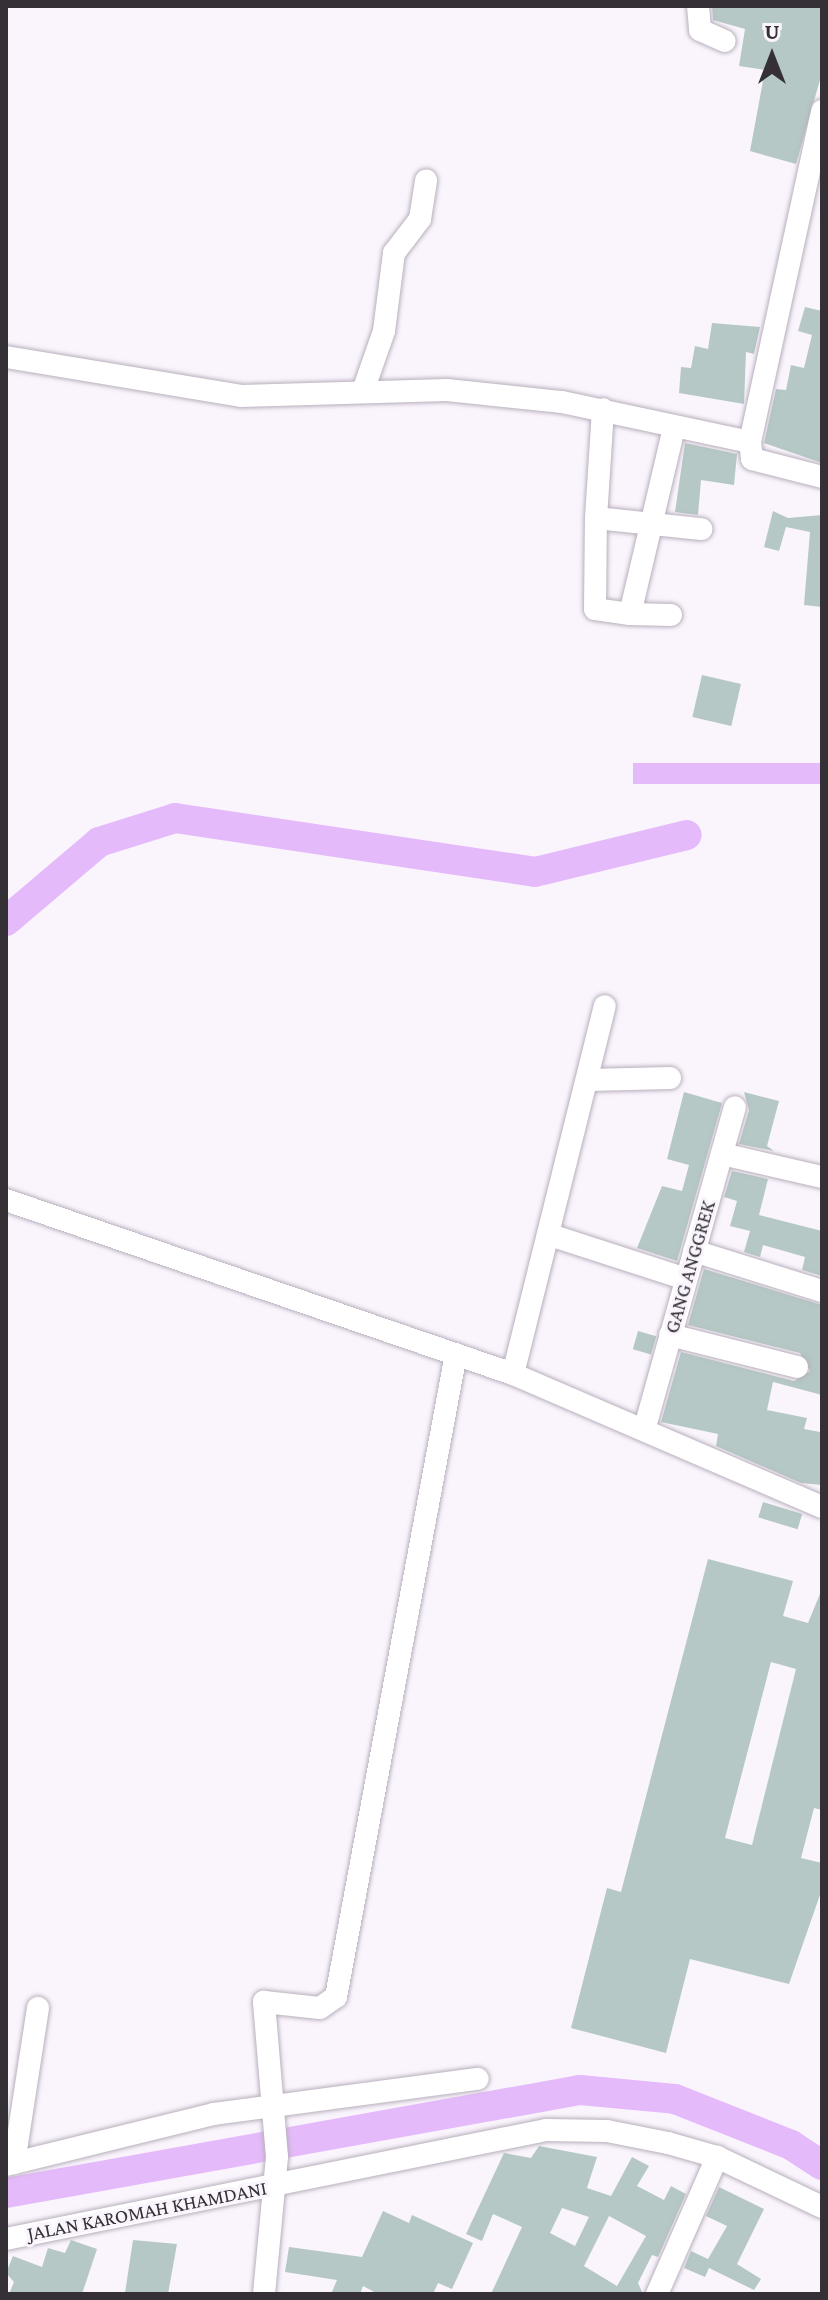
<!DOCTYPE html>
<style>
body{margin:0}
#map{position:relative;width:828px;height:2300px;overflow:hidden;background:#faf5fd;font-family:"Crimson Pro",serif}
div>[style]{position:absolute}
.water>*{inset:0;background:#e5bafa;transform-origin:0 0}
.river>*{height:30px;margin:-15px;padding:0 15px;transform-origin:15px;border-radius:15px;background:#e5bafa}
.building>*{inset:0;background:#b5c8c5;transform-origin:0 0}
.roads{filter:drop-shadow(0 0 2px #b8afbc) drop-shadow(0 0 2px #b8afbc)}
.minor>*{height:22px;margin:-11px;padding:0 11px;transform-origin:11px;border-radius:11px;background:#fff}
span{translate:-50% -50%;white-space:nowrap;text-align:center;line-height:1.15;-webkit-text-stroke:6px #faf5fd;paint-order:stroke}
.street-label{font-size:20px;color:#343036}
.frame{position:absolute;inset:0;border:8px solid #343036;pointer-events:none}
.north{position:absolute;left:732px;top:16px;width:80px;height:80px;-webkit-text-stroke:6px #faf5fd;paint-order:stroke;rotate:0deg;font-size:22px;font-weight:700;line-height:32px;text-align:center;color:#343036}
.north::after{content:'';display:block;margin:auto;width:28px;height:36px;background:#343036;clip-path:polygon(50% 0,100% 100%,50% 72%,0 100%)}
</style>
<div id="map">
<div class="water">
<i style="left:822px;top:763px;width:21px;height:189px;rotate:90deg"></i>
</div>
<div class="river">
<i style="left:6px;top:921px;width:122px;rotate:-40.3deg"></i>
<i style="left:99px;top:842px;width:80px;rotate:-17.5deg"></i>
<i style="left:175px;top:818px;width:364px;rotate:8.5deg"></i>
<i style="left:535px;top:872px;width:156px;rotate:-13.7deg"></i>
<i style="left:6px;top:2193px;width:583px;rotate:-10.17deg"></i>
<i style="left:580px;top:2090px;width:95px;rotate:5.4deg"></i>
<i style="left:675px;top:2099px;width:125px;rotate:21.6deg"></i>
<i style="left:791px;top:2145px;width:37px;rotate:33deg"></i>
</div>
<div class="building">
<i style="clip-path:polygon(712px 6px,822px 6px,822px 73px,796px 164px,750px 151px,765px 70px,739px 66px,745px 29px,713px 20px)"></i>
<i style="clip-path:polygon(805px 307px,822px 311px,822px 463px,764px 443px,776px 389px,786px 390px,791px 365px,804px 368px,812px 335px,798px 331px)"></i>
<i style="clip-path:polygon(712px 323px,760px 327px,754px 354px,746px 352px,744px 404px,679px 393px,681px 367px,691px 368px,695px 346px,708px 349px)"></i>
<i style="clip-path:polygon(685px 443px,737px 454px,734px 485px,701px 480px,698px 515px,675px 512px)"></i>
<i style="clip-path:polygon(773px 511px,788px 518px,822px 515px,822px 607px,804px 605px,810px 532px,786px 527px,779px 551px,764px 547px)"></i>
<i style="left:702px;top:675px;width:40px;height:43px;rotate:13deg"></i>
<i style="clip-path:polygon(684px 1092px,722px 1103px,677px 1261px,637px 1248px,662px 1186px,682px 1191px,689px 1165px,667px 1159px)"></i>
<i style="clip-path:polygon(744px 1092px,779px 1101px,767px 1146px,774px 1151px,739px 1144px,749px 1110px)"></i>
<i style="clip-path:polygon(732px 1171px,768px 1179px,759px 1215px,822px 1231px,822px 1276px,802px 1270px,805px 1257px,763px 1245px,760px 1257px,744px 1252px,750px 1231px,730px 1226px,737px 1201px,724px 1197px)"></i>
<i style="clip-path:polygon(704px 1269px,822px 1305px,822px 1395px,773px 1382px,767px 1410px,807px 1418px,804px 1429px,820px 1432px,822px 1485px,801px 1483px,716px 1446px,718px 1434px,661px 1422px,681px 1352px,794px 1381px,810px 1371px,800px 1353px,688px 1325px)"></i>
<i style="left:638px;top:1331px;width:19px;height:19px;rotate:16deg"></i>
<i style="left:763px;top:1502px;width:41px;height:16px;rotate:17deg"></i>
<i style="clip-path:polygon(evenodd,708px 1559px,793px 1581px,783px 1616px,808px 1623px,822px 1589px,822px 1810px,814px 1808px,801px 1858px,822px 1863px,822px 1889px,789px 1984px,690px 1959px,666px 2053px,571px 2028px,607px 1888px,621px 1892px,708px 1559px,771px 1662px,796px 1669px,752px 1845px,725px 1838px,771px 1662px)"></i>
<i style="clip-path:polygon(evenodd,539px 2146px,597px 2157px,587px 2188px,611px 2196px,632px 2157px,649px 2166px,637px 2186px,664px 2200px,671px 2186px,686px 2194px,658px 2257px,652px 2255px,638px 2283px,643px 2294px,491px 2294px,522px 2227px,493px 2214px,482px 2241px,466px 2234px,504px 2153px,531px 2158px,539px 2146px,562px 2208px,589px 2217px,575px 2246px,550px 2233px,562px 2208px,539px 2146px,609px 2216px,646px 2236px,617px 2286px,584px 2266px,609px 2216px)"></i>
<i style="clip-path:polygon(719px 2187px,764px 2209px,737px 2264px,761px 2279px,754px 2290px,709px 2268px,705px 2277px,684px 2268px,691px 2251px,708px 2259px,727px 2226px,706px 2216px)"></i>
<i style="clip-path:polygon(383px 2211px,409px 2223px,412px 2215px,473px 2243px,452px 2289px,438px 2283px,433px 2294px,378px 2294px,363px 2286px,360px 2294px,331px 2294px,337px 2280px,285px 2272px,289px 2247px,362px 2257px)"></i>
<i style="clip-path:polygon(71px 2240px,97px 2249px,82px 2294px,9px 2294px,14px 2282px,6px 2273px,13px 2256px,42px 2267px,48px 2248px,65px 2253px)"></i>
<i style="clip-path:polygon(133px 2240px,177px 2244px,168px 2294px,125px 2293px)"></i>
</div>
<div class="roads">
<div class="minor">
<i style="left:698px;top:6px;width:24px;rotate:85deg"></i>
<i style="left:700px;top:30px;width:27px;rotate:24deg"></i>
<i style="left:6px;top:357px;width:238px;rotate:9.4deg"></i>
<i style="left:241px;top:396px;width:206px;rotate:-1.7deg"></i>
<i style="left:447px;top:390px;width:116px;rotate:6deg"></i>
<i style="left:562px;top:402px;width:192px;rotate:12deg"></i>
<i style="left:750px;top:442px;width:17px;rotate:83deg"></i>
<i style="left:752px;top:459px;width:72px;rotate:14.4deg"></i>
<i style="left:363px;top:391px;width:64px;rotate:-70.7deg"></i>
<i style="left:384px;top:331px;width:79px;rotate:-82.7deg"></i>
<i style="left:394px;top:253px;width:43px;rotate:-52.6deg"></i>
<i style="left:420px;top:219px;width:39px;rotate:-81deg"></i>
<i style="left:750px;top:442px;width:339px;rotate:-77.7deg"></i>
<i style="left:596px;top:518px;width:109px;rotate:-86.3deg"></i>
<i style="left:630px;top:614px;width:35px;rotate:-172deg"></i>
<i style="left:595px;top:609px;width:91px;rotate:-89.4deg"></i>
<i style="left:596px;top:518px;width:106px;rotate:6deg"></i>
<i style="left:671px;top:615px;width:41px;rotate:-178.6deg"></i>
<i style="left:630px;top:614px;width:191px;rotate:-76.7deg"></i>
<i style="left:589px;top:1080px;width:81px;rotate:-1.4deg"></i>
<i style="left:722px;top:1154px;width:103px;rotate:13deg"></i>
<i style="left:6px;top:1200px;width:536px;rotate:18.94deg"></i>
<i style="left:513px;top:1374px;width:336px;rotate:23.3deg"></i>
<i style="left:550px;top:1235px;width:143px;rotate:17.9deg"></i>
<i style="left:694px;top:1251px;width:134px;rotate:17.4deg"></i>
<i style="left:670px;top:1335px;width:131px;rotate:14.1deg"></i>
<i style="left:513px;top:1374px;width:379px;rotate:-76deg"></i>
<i style="left:645px;top:1427px;width:332px;rotate:-74.3deg"></i>
<i style="left:14px;top:2163px;width:157px;rotate:-81.2deg"></i>
<i style="left:6px;top:2165px;width:214px;rotate:-13.8deg"></i>
<i style="left:214px;top:2114px;width:266px;rotate:-7.6deg"></i>
<i style="left:6px;top:2239px;width:551px;rotate:-11.41deg"></i>
<i style="left:546px;top:2130px;width:61px;rotate:0.9deg"></i>
<i style="left:607px;top:2131px;width:62px;rotate:11.1deg"></i>
<i style="left:668px;top:2143px;width:51px;rotate:15.9deg"></i>
<i style="left:717px;top:2157px;width:116px;rotate:25.5deg"></i>
<i style="left:264px;top:2294px;width:138px;rotate:-84.6deg"></i>
<i style="left:277px;top:2157px;width:156px;rotate:-94.8deg"></i>
<i style="left:264px;top:2002px;width:56px;rotate:6.1deg"></i>
<i style="left:320px;top:2008px;width:19px;rotate:-35deg"></i>
<i style="left:336px;top:1997px;width:654px;rotate:-79.43deg"></i>
<i style="left:657px;top:2294px;width:150px;rotate:-66.3deg"></i>
</div>
</div>
<div class="street-label">
<span style="left:690px;top:1267px;rotate:-74deg">GANG ANGGREK</span>
<span style="left:147px;top:2211px;rotate:-11deg">JALAN KAROMAH KHAMDANI</span>
</div>
<div class="frame"></div>
<div class="north">U</div>
</div>
